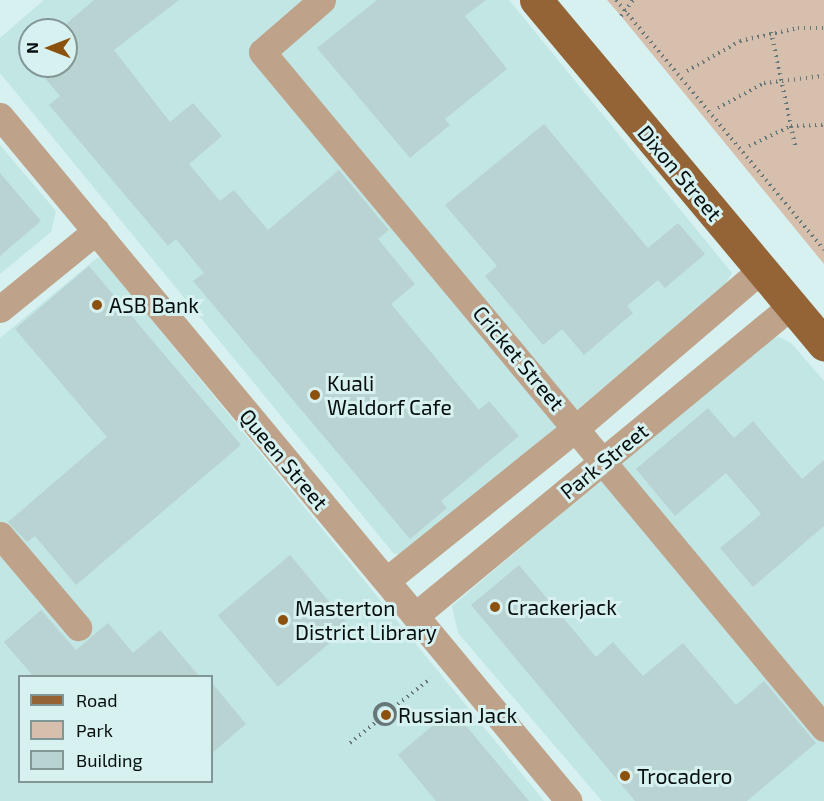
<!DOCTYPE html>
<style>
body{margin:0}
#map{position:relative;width:824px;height:801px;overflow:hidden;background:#d6f1f0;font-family:"Exo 2",sans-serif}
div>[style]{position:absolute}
.built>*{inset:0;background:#c1e6e4}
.green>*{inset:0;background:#d6bfac}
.building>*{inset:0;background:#b9d3d2;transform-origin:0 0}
.path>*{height:4px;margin-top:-2px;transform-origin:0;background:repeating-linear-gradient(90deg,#677777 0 1.5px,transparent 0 6px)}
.path>.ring{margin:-2px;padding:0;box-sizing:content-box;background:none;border:4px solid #677777;border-radius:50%}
.minor>*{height:27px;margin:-13.5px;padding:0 13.5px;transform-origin:13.5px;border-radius:13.5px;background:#bea28a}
.major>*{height:33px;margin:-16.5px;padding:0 16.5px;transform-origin:16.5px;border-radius:16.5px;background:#956436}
.dots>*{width:16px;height:16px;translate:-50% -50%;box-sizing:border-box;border:3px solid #d6f1f0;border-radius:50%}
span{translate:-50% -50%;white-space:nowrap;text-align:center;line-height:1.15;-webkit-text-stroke:6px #d6f1f0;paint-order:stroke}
.street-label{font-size:21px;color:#060e0e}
.poi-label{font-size:21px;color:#060e0e}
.left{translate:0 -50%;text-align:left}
.legend{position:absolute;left:18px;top:675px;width:195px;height:108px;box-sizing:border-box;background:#d6f1f0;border:2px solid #839696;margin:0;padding:8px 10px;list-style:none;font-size:18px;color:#060e0e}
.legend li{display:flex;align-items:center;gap:12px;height:30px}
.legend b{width:30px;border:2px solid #839696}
.north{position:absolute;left:18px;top:18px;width:60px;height:60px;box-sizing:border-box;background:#d6f1f0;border:2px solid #839696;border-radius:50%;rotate:270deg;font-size:16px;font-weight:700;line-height:24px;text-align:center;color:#060e0e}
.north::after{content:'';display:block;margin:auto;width:21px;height:27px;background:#8c510d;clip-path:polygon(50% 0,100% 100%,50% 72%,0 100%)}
</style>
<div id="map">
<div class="built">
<i style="clip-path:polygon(evenodd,44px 0,509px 0,732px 273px,725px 285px,406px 554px,394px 554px,0 73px,0 38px,44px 0,30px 30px,66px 30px,66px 66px,30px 66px,30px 30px)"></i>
<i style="clip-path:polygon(0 145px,56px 211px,51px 232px,0 274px)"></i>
<i style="clip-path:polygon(evenodd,97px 258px,102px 259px,544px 801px,0 801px,0 338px,97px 258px,20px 676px,212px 676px,212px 782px,20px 782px,20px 676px)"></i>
<i style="clip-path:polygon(779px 337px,791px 343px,824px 381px,824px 801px,602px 801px,458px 633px,452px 606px,767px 339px)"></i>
</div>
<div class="green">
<i style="clip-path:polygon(607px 0,824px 0,824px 264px,621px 16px)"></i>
</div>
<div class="building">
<i style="clip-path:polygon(94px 0,179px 0,114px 50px,170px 122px,193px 103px,222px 136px,189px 164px,220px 201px,234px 190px,268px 230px,339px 170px,389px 230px,378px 239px,415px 284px,391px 304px,479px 410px,489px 401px,519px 436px,441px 501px,447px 508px,410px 539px,193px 281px,204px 273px,176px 239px,168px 246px,49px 105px,60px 96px,35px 66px,66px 66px,66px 30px,59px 30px)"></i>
<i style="clip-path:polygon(377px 0,486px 0,465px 16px,507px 69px,445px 119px,450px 125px,410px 158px,317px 48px)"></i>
<i style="clip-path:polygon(544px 124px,648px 248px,678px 223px,705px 254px,665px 288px,658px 280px,627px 306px,633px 313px,584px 355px,562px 329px,543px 345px,485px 276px,497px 266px,445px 205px)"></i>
<i style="clip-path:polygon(0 173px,41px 221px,0 256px)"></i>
<i style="clip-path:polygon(89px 266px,241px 445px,76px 585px,35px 536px,27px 542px,8px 522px,107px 437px,15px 329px)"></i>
<i style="clip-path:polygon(708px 408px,734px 438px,753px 421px,802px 479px,824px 460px,824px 526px,753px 587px,720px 548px,761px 514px,726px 473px,675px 516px,636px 469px)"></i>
<i style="left:290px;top:555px;width:93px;height:94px;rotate:50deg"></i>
<i style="clip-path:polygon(519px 565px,596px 657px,613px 642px,643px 676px,683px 643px,736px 705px,764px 681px,816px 743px,747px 801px,635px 801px,471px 605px)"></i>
<i style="clip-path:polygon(41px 610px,76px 650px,108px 623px,133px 653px,160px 630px,199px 676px,33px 676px,4px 642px)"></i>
<i style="clip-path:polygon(212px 683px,246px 724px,212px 753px)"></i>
<i style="clip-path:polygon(452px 709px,513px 782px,529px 801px,436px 801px,398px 755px)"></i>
</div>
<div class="path">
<i style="left:616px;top:0;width:325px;rotate:50.2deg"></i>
<i style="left:621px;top:16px;width:20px;rotate:-53deg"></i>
<i style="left:771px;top:32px;width:116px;rotate:78deg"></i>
<i style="left:687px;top:71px;width:61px;rotate:-29.5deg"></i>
<i style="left:740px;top:41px;width:59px;rotate:-12.6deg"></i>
<i style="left:798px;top:28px;width:26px"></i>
<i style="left:718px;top:108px;width:52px;rotate:-28.5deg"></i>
<i style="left:764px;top:83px;width:60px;rotate:-6.7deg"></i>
<i style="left:749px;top:146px;width:47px;rotate:-25.5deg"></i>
<i style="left:791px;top:126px;width:33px;rotate:-2deg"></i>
<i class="ring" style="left:375px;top:704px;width:16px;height:16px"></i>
<i style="left:393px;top:708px;width:48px;rotate:-38.3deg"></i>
<i style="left:350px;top:743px;width:35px;rotate:-39deg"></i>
</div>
<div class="minor">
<i style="left:322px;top:0;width:79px;rotate:139.1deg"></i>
<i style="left:262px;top:52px;width:879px;rotate:50.26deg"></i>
<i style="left:0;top:116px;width:890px;rotate:50.29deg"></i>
<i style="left:0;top:309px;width:124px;rotate:-39.1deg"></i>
<i style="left:0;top:535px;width:121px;rotate:49.7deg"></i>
<i style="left:387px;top:580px;width:243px;rotate:-38.8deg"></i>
<i style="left:576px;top:428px;width:242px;rotate:-40.5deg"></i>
<i style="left:416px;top:615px;width:486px;rotate:-39.5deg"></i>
</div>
<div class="major">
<i style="left:536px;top:0;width:449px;rotate:50.1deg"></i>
</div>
<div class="dots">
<i style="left:97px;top:305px;background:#8c510d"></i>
<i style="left:315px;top:395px;background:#8c510d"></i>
<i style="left:495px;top:607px;background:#8c510d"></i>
<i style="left:283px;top:620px;background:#8c510d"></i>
<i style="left:386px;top:715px;background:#8c510d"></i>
<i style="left:625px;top:776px;background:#8c510d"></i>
</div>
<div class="street-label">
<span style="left:680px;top:173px;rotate:50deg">Dixon Street</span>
<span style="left:519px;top:358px;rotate:50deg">Cricket Street</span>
<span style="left:284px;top:459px;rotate:50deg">Queen Street</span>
<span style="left:604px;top:461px;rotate:-39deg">Park Street</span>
</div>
<div class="poi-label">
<span class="left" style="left:109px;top:305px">ASB Bank</span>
<span class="left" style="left:327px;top:395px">Kuali<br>Waldorf Cafe</span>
<span class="left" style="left:507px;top:607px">Crackerjack</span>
<span class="left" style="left:295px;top:620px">Masterton<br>District Library</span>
<span class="left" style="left:398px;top:715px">Russian Jack</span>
<span class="left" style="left:637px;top:776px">Trocadero</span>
</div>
<ul class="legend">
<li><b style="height:8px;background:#956436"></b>Road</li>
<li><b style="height:16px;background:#d6bfac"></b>Park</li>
<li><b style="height:16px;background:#b9d3d2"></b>Building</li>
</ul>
<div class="north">N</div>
</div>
